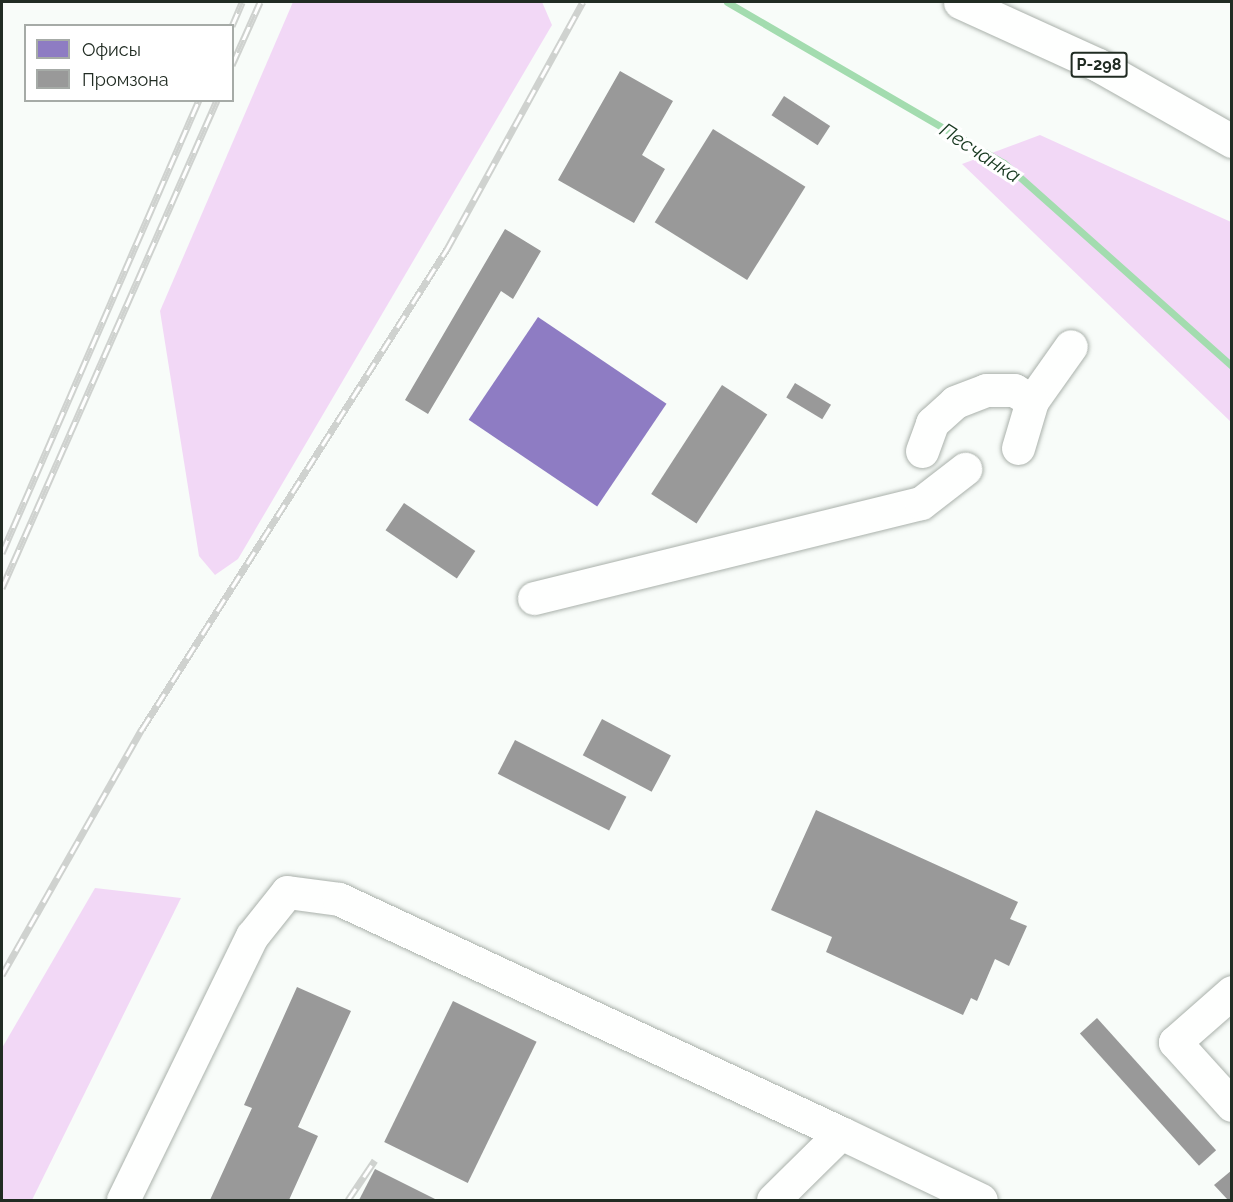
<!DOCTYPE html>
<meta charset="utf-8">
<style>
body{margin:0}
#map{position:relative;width:1233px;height:1202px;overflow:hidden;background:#f8fcf9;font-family:Raleway,sans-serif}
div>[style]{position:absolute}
.green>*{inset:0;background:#f2d8f6}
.offices>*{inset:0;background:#8e7cc3;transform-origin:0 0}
.industry>*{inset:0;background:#999;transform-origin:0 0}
.stream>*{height:7px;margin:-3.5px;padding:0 3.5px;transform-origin:3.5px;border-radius:3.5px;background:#a3dcaf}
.roads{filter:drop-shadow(0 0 2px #aab1ab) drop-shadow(0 0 2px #aab1ab)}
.minor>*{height:33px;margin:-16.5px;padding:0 16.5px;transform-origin:16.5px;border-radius:16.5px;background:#fefffe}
.highway>*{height:33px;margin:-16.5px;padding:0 16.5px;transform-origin:16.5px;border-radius:16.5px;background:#fefffe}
.rail>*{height:7px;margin-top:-3.5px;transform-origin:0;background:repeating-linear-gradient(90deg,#fff 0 14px,#cfd2cf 0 28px);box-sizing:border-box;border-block:2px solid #cfd2cf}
span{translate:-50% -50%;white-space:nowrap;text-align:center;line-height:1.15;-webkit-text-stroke:6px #fff;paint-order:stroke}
.shield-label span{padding:2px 4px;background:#fff;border:2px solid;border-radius:4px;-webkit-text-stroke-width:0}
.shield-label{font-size:16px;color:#212c23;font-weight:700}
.water-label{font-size:20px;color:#17381f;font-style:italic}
.frame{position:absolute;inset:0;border:3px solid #212c23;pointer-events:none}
.legend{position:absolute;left:24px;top:24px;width:210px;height:78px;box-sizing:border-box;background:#fff;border:2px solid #a6aba7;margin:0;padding:8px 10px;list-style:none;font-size:18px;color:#212c23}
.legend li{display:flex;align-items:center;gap:12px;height:30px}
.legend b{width:30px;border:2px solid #a6aba7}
</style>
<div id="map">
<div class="green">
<i style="clip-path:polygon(293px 2px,542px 2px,552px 25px,238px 559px,215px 575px,199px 556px,160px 311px)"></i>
<i style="clip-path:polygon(1040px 135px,1231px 222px,1231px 422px,962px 164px)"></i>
<i style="clip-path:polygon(95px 888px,181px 898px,32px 1200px,2px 1200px,2px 1048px)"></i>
</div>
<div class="offices">
<i style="left:538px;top:317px;width:155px;height:124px;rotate:34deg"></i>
</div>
<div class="industry">
<i style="clip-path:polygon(620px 71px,673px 101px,642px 155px,665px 169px,634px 223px,558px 180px)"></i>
<i style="left:784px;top:96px;width:55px;height:23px;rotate:33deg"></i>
<i style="left:713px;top:129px;width:109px;height:110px;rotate:32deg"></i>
<i style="clip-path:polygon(505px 229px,541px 251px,513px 299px,501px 291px,428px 414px,405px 400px)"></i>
<i style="left:795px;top:383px;width:42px;height:17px;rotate:31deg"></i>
<i style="left:722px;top:385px;width:54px;height:130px;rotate:33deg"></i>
<i style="left:404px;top:503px;width:86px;height:33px;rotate:34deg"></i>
<i style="left:602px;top:719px;width:78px;height:41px;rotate:28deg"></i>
<i style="left:515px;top:740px;width:125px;height:38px;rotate:27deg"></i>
<i style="clip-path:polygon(816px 810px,1018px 902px,1010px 919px,1027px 926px,1009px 966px,995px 959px,977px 1001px,971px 998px,963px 1015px,826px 952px,832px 937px,771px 910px)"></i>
<i style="clip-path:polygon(297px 987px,351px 1011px,298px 1127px,318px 1136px,289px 1200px,210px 1200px,252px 1108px,244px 1105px)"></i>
<i style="left:453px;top:1001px;width:93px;height:157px;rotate:26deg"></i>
<i style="left:1097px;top:1018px;width:178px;height:23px;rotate:48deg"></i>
<i style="clip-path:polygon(375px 1169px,437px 1200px,359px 1200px)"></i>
<i style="clip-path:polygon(1232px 1170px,1232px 1200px,1228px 1200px,1214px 1185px)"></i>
</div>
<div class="stream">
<i style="left:727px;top:2px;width:320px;rotate:30.2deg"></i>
<i style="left:1004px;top:163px;width:305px;rotate:41.7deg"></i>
</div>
<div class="roads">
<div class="minor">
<i style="left:1032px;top:401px;width:67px;rotate:-54.7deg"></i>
<i style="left:922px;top:451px;width:30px;rotate:-70deg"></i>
<i style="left:932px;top:423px;width:31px;rotate:-42deg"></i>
<i style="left:955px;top:402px;width:33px;rotate:-21deg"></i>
<i style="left:986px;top:390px;width:28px"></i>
<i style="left:1014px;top:390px;width:21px;rotate:31deg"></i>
<i style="left:1032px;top:401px;width:49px;rotate:106.6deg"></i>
<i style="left:534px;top:598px;width:398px;rotate:-13.8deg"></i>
<i style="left:921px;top:503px;width:56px;rotate:-37.7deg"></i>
<i style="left:1232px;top:992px;width:76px;rotate:138.7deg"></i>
<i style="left:1175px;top:1042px;width:85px;rotate:47.9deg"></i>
<i style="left:123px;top:1200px;width:294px;rotate:-64deg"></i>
<i style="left:252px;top:936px;width:56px;rotate:-51.5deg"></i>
<i style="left:287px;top:892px;width:52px;rotate:7.7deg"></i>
<i style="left:339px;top:899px;width:554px;rotate:24.99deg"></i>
<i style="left:773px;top:1200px;width:95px;rotate:-44.6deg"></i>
<i style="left:841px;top:1133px;width:155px;rotate:25.6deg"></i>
</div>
<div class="highway">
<i style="left:960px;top:2px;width:152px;rotate:24.5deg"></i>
<i style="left:1098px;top:65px;width:154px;rotate:29.6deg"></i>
</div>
</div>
<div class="rail">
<i style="left:232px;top:26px;width:26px;rotate:-67deg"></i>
<i style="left:232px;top:65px;width:69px;rotate:-66deg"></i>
<i style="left:2px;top:553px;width:494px;rotate:-66.5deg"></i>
<i style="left:2px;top:588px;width:533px;rotate:-66.22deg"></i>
<i style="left:2px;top:975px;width:283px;rotate:-60.4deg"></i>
<i style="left:142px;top:729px;width:569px;rotate:-57.57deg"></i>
<i style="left:447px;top:249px;width:282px;rotate:-61.2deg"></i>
<i style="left:348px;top:1200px;width:48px;rotate:-56deg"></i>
</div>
<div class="shield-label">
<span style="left:1099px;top:65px">Р-298</span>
</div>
<div class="water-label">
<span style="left:980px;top:153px;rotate:33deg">Песчанка</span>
</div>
<div class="frame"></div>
<ul class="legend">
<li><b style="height:16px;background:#8e7cc3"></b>Офисы</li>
<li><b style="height:16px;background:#999"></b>Промзона</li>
</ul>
</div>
